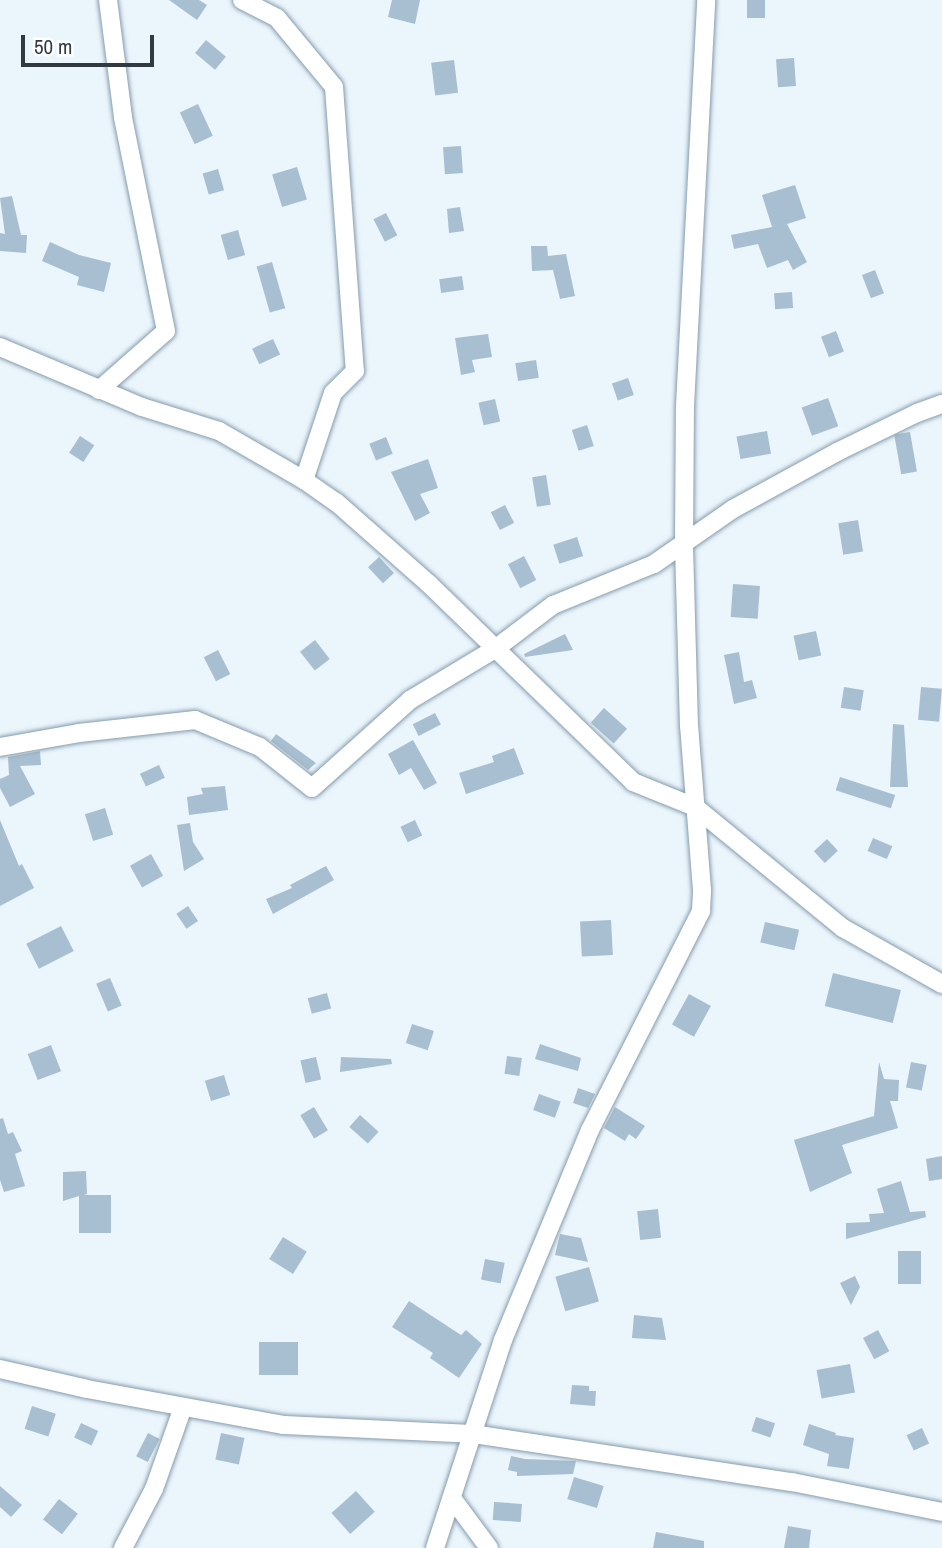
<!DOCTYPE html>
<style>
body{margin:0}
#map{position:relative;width:942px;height:1548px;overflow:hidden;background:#ebf5fc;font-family:"Archivo Narrow",sans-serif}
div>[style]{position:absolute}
.building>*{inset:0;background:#a7bfd0;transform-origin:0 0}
.roads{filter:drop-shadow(0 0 2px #859cad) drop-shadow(0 0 2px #859cad)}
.minor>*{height:18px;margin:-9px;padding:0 9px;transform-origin:9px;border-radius:9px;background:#fff}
span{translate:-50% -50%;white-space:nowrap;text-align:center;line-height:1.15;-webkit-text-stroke:6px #fff;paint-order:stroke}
.scale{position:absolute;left:21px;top:35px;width:133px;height:32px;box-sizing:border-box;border:4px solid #313a41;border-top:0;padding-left:9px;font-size:21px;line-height:24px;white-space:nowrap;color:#313a41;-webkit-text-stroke:5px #fff;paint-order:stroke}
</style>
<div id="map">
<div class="building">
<i style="clip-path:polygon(169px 0,199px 0,207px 5px,197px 20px)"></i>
<i style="clip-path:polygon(392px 0,420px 0,415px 24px,388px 17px)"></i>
<i style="left:747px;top:0;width:18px;height:18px"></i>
<i style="left:206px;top:40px;width:26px;height:17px;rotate:40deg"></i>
<i style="left:794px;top:58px;width:28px;height:18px;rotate:86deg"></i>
<i style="left:454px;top:60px;width:33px;height:23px;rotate:83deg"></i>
<i style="left:198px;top:104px;width:35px;height:20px;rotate:65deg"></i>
<i style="left:461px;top:146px;width:27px;height:18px;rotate:86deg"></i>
<i style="left:297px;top:167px;width:34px;height:26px;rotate:73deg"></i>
<i style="left:218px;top:169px;width:22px;height:16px;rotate:74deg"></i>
<i style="clip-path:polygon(795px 185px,806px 218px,787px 224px,807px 262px,793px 270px,788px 260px,767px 268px,758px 244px,734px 249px,731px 235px,772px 227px,762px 195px)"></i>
<i style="clip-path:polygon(12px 196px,21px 235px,27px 235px,26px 253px,0 251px,0 233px,5px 234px,0 198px)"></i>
<i style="clip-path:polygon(460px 207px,464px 231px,449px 233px,447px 209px)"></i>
<i style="left:386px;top:213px;width:25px;height:14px;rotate:63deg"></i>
<i style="left:238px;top:230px;width:26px;height:18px;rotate:74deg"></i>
<i style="clip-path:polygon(50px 242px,79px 255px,111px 263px,104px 292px,77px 285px,79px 277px,42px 261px)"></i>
<i style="clip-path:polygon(531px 246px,547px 246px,548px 256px,566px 254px,575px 296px,560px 299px,553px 270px,532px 271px)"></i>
<i style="left:272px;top:262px;width:48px;height:16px;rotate:74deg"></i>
<i style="left:875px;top:270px;width:25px;height:14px;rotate:69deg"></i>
<i style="left:462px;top:276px;width:14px;height:23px;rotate:82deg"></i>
<i style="left:792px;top:292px;width:16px;height:18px;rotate:86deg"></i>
<i style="left:836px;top:331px;width:22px;height:16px;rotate:69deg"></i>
<i style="clip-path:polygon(488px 334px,492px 357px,472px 360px,475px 372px,461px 375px,455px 338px)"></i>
<i style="left:273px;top:339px;width:17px;height:23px;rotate:65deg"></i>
<i style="left:536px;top:360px;width:18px;height:21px;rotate:81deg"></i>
<i style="left:628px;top:378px;width:18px;height:17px;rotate:71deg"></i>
<i style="left:828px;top:398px;width:30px;height:28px;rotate:70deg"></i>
<i style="left:495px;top:399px;width:23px;height:17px;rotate:77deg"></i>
<i style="left:587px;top:425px;width:22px;height:16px;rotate:72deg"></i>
<i style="left:767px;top:431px;width:23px;height:31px;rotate:80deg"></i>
<i style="left:910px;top:432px;width:40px;height:16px;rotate:80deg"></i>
<i style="left:80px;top:436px;width:17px;height:20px;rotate:33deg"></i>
<i style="left:386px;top:437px;width:18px;height:18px;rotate:68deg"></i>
<i style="clip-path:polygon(428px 459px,438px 488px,420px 494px,430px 513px,415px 521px,391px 472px)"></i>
<i style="left:546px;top:475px;width:30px;height:14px;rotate:81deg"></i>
<i style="left:505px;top:505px;width:20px;height:16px;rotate:63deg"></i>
<i style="left:858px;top:520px;width:32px;height:20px;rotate:81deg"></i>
<i style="left:577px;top:537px;width:20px;height:25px;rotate:72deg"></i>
<i style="left:524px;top:556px;width:27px;height:18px;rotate:63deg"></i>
<i style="left:379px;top:557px;width:22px;height:15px;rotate:47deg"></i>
<i style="left:733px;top:584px;width:27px;height:33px;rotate:4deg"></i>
<i style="left:816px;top:631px;width:25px;height:23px;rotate:78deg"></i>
<i style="clip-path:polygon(565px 634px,573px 650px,525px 657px,524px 654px)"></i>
<i style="left:315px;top:640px;width:24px;height:19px;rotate:52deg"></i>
<i style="left:218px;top:650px;width:27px;height:16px;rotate:63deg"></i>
<i style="clip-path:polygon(739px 652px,744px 682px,752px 680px,757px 698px,734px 704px,724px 655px)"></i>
<i style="left:844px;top:687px;width:20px;height:21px;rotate:9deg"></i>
<i style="left:921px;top:687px;width:21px;height:33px;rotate:5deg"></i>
<i style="left:604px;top:708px;width:31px;height:20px;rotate:42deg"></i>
<i style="left:435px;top:713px;width:13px;height:25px;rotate:63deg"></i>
<i style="clip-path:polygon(893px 724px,904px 725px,908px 787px,890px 787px)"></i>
<i style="clip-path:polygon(276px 734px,316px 763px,308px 770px,271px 741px)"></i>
<i style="clip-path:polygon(413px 740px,437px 783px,424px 790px,411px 768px,399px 775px,388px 754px)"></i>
<i style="clip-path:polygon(514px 748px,524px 774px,466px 794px,459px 773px,494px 762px,492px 756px)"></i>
<i style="clip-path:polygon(40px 751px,41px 765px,20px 766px,35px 794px,10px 807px,0 788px,0 779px,9px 775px,8px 757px)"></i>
<i style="left:159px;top:765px;width:14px;height:21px;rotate:65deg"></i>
<i style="left:840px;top:777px;width:58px;height:14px;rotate:18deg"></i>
<i style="clip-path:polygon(225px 786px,228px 810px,189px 815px,187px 797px,203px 794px,201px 788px)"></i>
<i style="left:105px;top:808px;width:28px;height:21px;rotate:73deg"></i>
<i style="clip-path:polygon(0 820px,19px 866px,22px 864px,34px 888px,0 906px)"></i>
<i style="left:415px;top:820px;width:17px;height:16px;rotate:65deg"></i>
<i style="clip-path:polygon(190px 823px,193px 842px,204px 859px,184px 871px,177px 825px)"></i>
<i style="left:873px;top:838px;width:21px;height:14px;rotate:23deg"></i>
<i style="left:827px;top:839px;width:16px;height:18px;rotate:47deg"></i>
<i style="left:151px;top:854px;width:25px;height:24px;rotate:61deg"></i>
<i style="clip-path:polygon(326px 866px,334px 880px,273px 914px,266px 899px,292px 888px,290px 885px)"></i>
<i style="left:188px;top:906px;width:18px;height:14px;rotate:56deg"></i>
<i style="left:611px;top:920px;width:35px;height:31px;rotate:87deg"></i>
<i style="left:765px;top:922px;width:35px;height:21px;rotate:13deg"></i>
<i style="left:61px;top:926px;width:28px;height:39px;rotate:63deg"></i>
<i style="left:833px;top:973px;width:70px;height:34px;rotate:14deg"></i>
<i style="left:110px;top:978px;width:30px;height:15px;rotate:67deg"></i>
<i style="left:327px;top:993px;width:16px;height:20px;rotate:75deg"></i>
<i style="left:689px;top:994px;width:25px;height:35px;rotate:29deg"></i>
<i style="left:412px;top:1024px;width:23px;height:20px;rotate:18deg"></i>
<i style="clip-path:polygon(540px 1044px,581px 1058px,578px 1071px,535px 1059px)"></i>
<i style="left:51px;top:1045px;width:28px;height:25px;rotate:69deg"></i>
<i style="left:507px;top:1056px;width:15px;height:18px;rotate:8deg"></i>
<i style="left:316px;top:1057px;width:23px;height:16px;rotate:77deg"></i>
<i style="clip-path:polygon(341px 1057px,391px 1059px,392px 1064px,340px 1072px)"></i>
<i style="clip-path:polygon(879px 1062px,884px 1079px,899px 1080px,898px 1101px,890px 1101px,898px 1128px,842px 1145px,852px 1173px,810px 1192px,794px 1140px,874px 1116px)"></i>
<i style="left:911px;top:1062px;width:16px;height:26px;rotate:11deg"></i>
<i style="left:224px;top:1075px;width:21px;height:20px;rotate:73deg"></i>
<i style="clip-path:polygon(578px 1088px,595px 1094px,588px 1108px,573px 1103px)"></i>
<i style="left:539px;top:1094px;width:23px;height:17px;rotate:20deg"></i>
<i style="left:314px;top:1107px;width:27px;height:16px;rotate:59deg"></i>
<i style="clip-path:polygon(615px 1107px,645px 1126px,636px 1139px,629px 1134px,625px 1141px,604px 1128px)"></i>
<i style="left:360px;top:1115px;width:25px;height:16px;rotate:42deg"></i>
<i style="clip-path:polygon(3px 1118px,8px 1134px,13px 1132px,22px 1151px,15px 1154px,25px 1186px,4px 1192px,0 1180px,0 1119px)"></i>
<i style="clip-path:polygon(942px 1156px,942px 1179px,929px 1181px,926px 1159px)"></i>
<i style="clip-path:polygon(86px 1171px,87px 1194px,84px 1195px,111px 1195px,111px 1233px,79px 1233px,79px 1196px,63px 1201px,63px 1172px)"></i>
<i style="clip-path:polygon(901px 1181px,910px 1212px,925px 1211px,926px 1217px,846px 1239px,846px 1223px,870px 1222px,869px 1214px,884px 1213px,877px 1189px)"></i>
<i style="left:658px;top:1209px;width:29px;height:21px;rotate:84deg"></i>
<i style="clip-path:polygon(560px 1234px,581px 1238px,588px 1262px,555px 1255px)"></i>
<i style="left:283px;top:1237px;width:28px;height:26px;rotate:32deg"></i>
<i style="left:898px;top:1251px;width:23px;height:33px"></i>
<i style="left:485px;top:1259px;width:20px;height:21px;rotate:11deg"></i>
<i style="left:589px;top:1267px;width:36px;height:35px;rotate:74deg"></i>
<i style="clip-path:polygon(855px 1276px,860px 1287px,851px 1305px,840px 1283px)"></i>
<i style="clip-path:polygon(409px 1301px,461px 1335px,466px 1330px,482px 1344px,459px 1378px,430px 1358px,433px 1353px,392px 1327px)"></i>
<i style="clip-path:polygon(634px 1315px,662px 1318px,666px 1340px,632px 1338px)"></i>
<i style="left:878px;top:1330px;width:24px;height:17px;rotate:62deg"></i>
<i style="left:259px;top:1342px;width:39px;height:33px"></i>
<i style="left:850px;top:1364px;width:29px;height:34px;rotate:80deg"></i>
<i style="clip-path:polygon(572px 1385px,589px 1386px,589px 1391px,596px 1391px,595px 1406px,570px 1404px)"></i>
<i style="left:32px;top:1406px;width:25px;height:24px;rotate:18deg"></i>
<i style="left:756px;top:1417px;width:20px;height:15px;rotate:18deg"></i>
<i style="left:81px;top:1423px;width:19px;height:16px;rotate:25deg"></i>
<i style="clip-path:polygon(809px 1424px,836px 1433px,835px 1435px,854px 1438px,849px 1469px,827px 1466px,829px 1454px,803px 1445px)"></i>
<i style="left:922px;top:1428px;width:17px;height:17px;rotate:65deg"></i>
<i style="left:148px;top:1433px;width:13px;height:26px;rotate:27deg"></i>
<i style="left:221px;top:1433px;width:24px;height:27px;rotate:12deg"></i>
<i style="clip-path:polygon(511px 1456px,525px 1459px,576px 1461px,573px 1474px,517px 1476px,517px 1472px,508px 1470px)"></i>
<i style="left:574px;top:1477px;width:31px;height:23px;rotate:17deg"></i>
<i style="clip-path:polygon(0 1486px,22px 1505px,11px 1517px,0 1507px)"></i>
<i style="left:356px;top:1491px;width:28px;height:33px;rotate:48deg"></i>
<i style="left:59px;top:1499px;width:24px;height:26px;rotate:38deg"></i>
<i style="left:494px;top:1502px;width:28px;height:18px;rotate:4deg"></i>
<i style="clip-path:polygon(788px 1526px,811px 1530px,809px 1548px,784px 1548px)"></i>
<i style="clip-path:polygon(656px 1532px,704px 1541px,704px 1548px,653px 1548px)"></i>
</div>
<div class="roads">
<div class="minor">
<i style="left:242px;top:0;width:39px;rotate:27deg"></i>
<i style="left:277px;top:18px;width:89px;rotate:50.4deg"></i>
<i style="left:334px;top:87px;width:285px;rotate:85.8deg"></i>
<i style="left:355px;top:371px;width:31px;rotate:135deg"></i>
<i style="left:333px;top:393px;width:92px;rotate:108.4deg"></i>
<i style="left:304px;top:480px;width:39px;rotate:35deg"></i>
<i style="left:336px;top:502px;width:124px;rotate:41.4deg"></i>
<i style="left:429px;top:584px;width:284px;rotate:44.1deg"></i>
<i style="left:633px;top:782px;width:67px;rotate:22deg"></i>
<i style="left:695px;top:807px;width:191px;rotate:39.3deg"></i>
<i style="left:843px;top:928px;width:114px;rotate:29.5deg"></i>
<i style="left:0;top:347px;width:154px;rotate:22.9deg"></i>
<i style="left:142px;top:407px;width:81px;rotate:17.3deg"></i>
<i style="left:219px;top:431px;width:98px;rotate:30deg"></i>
<i style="left:99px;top:390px;width:89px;rotate:-41.4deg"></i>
<i style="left:166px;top:331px;width:218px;rotate:-101.4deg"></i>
<i style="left:123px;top:117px;width:118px;rotate:-97.3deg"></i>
<i style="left:0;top:747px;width:80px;rotate:-10deg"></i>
<i style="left:79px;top:733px;width:117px;rotate:-6.4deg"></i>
<i style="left:195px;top:720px;width:70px;rotate:22.6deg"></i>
<i style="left:260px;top:747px;width:66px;rotate:38.3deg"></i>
<i style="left:312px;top:788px;width:132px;rotate:-41.9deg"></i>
<i style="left:410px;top:700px;width:99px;rotate:-31deg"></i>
<i style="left:495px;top:649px;width:73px;rotate:-37.2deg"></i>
<i style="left:553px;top:605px;width:109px;rotate:-22.1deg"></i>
<i style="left:654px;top:564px;width:96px;rotate:-34.8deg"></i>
<i style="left:733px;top:509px;width:119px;rotate:-28.7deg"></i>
<i style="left:837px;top:452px;width:89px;rotate:-26deg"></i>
<i style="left:917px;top:413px;width:27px;rotate:-20deg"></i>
<i style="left:0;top:1369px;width:89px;rotate:12.9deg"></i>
<i style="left:87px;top:1389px;width:199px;rotate:10.4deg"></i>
<i style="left:283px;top:1425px;width:190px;rotate:2.7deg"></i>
<i style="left:473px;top:1434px;width:323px;rotate:8.6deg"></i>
<i style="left:792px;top:1482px;width:153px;rotate:11.3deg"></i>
<i style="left:452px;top:1498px;width:62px;rotate:53.5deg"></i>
<i style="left:123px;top:1548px;width:67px;rotate:-62.3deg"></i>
<i style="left:154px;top:1489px;width:87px;rotate:-70.5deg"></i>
<i style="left:435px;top:1548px;width:219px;rotate:-71.9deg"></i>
<i style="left:503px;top:1340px;width:227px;rotate:-67.5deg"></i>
<i style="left:590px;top:1130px;width:246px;rotate:-63.1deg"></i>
<i style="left:701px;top:911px;width:21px;rotate:-87deg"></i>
<i style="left:702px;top:890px;width:165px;rotate:-94.5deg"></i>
<i style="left:689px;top:726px;width:183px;rotate:-91.6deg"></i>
<i style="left:684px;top:543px;width:137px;rotate:-89.6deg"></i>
<i style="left:685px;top:406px;width:407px;rotate:-87deg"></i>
</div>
</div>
<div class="scale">50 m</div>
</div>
